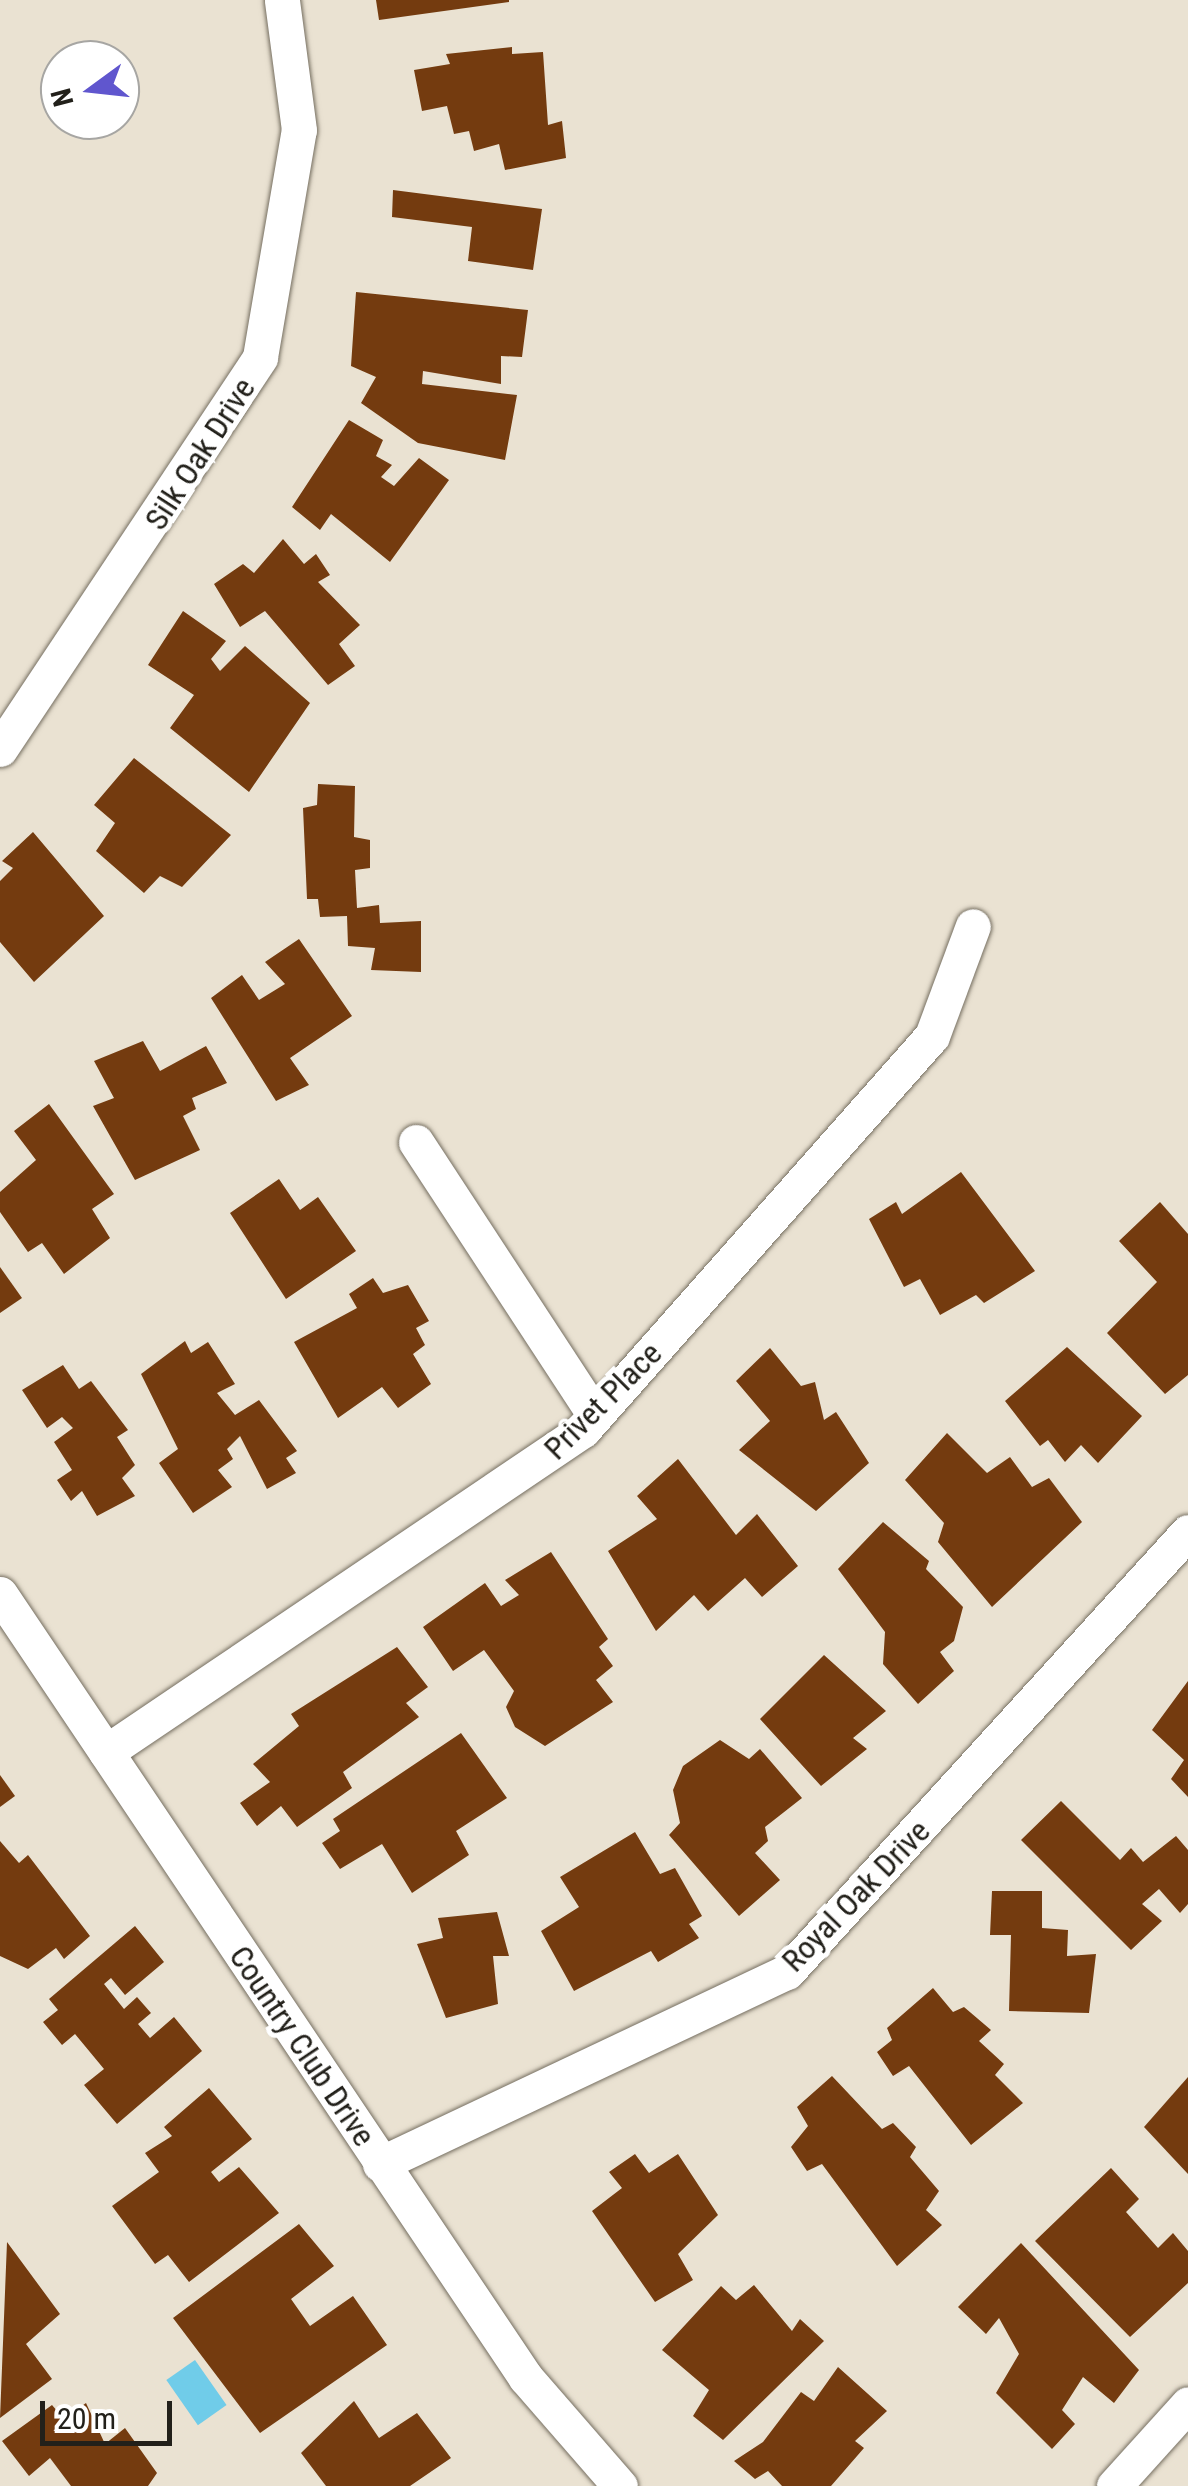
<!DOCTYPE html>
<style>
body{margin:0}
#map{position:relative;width:1188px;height:2486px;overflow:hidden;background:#eae2d2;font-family:"Roboto Condensed",sans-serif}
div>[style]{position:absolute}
.water>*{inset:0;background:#70cce9;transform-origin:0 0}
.building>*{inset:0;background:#743b0f}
.roads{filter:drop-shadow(0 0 2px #756e60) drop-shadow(0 0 2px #756e60)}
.minor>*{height:35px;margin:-17.5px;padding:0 17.5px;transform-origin:17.5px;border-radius:17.5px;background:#fff}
span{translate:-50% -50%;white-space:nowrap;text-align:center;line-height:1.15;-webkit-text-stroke:10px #fff;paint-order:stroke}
.street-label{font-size:32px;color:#22201a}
.north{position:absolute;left:40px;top:40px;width:100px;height:100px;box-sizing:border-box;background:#fff;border:2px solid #a7a6a3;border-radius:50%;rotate:255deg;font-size:28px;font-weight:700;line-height:40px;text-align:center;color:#22201a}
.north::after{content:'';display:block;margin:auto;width:35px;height:45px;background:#6056ce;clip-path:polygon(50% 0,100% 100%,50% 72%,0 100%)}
.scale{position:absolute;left:40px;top:2401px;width:132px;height:45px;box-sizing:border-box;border:5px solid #22201a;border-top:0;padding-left:12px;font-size:30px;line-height:35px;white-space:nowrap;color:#22201a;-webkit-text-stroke:8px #fff;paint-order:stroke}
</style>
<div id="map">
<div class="water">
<i style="left:195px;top:2360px;width:55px;height:35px;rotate:55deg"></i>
</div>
<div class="building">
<i style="clip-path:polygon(376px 0,509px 0,509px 2px,379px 20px)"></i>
<i style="clip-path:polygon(512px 47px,512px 54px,543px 52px,548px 125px,562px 121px,566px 158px,505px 170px,499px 144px,474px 151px,469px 131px,454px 134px,447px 106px,422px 111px,414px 70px,450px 64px,446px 54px)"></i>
<i style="clip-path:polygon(393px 190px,542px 209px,533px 270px,468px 261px,472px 227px,392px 217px)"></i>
<i style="clip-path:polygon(356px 292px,528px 310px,522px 357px,501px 356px,501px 384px,423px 371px,422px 384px,517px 395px,505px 460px,418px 443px,361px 403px,376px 377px,351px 366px)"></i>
<i style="clip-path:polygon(349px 420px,383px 440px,376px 456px,392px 465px,381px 477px,394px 486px,419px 458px,449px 480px,390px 562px,331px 514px,320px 530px,292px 507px)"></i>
<i style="clip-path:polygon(283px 539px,304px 564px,316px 554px,330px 575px,318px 582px,360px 625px,339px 644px,355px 666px,328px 685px,265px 611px,240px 627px,214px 584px,243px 564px,254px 573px)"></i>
<i style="clip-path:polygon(183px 611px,226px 641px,211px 659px,220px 671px,245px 646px,310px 703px,249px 792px,170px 728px,194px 695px,148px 665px)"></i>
<i style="clip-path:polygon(134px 758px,231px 835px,182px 887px,160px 876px,144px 893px,96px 851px,115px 823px,94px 805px)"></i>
<i style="clip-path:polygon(318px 784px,355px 786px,354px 837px,370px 840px,370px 868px,355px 870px,357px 908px,379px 905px,380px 923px,421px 921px,421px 972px,371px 970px,375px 948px,348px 946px,347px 916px,320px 917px,318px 899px,307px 899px,303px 808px,317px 805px)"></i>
<i style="clip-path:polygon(33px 832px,104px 916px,34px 982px,0 942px,0 881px,13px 868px,2px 861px)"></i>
<i style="clip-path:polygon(299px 939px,352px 1016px,290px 1058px,309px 1085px,276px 1101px,211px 998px,242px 975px,259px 1000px,285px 984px,265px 962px)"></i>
<i style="clip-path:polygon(143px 1041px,160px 1071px,206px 1046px,227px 1083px,192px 1098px,196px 1109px,183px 1116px,200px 1150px,135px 1180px,93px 1106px,114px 1098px,94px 1061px)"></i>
<i style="clip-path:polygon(49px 1104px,114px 1194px,92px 1209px,110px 1238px,64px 1274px,42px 1243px,28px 1252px,0 1212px,0 1192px,36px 1160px,14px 1131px)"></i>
<i style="clip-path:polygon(961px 1172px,1035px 1271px,984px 1303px,976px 1295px,940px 1315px,920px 1279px,904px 1287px,869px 1219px,896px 1202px,902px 1214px)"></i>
<i style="clip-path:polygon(279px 1179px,300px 1210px,318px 1197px,356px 1251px,286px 1299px,230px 1213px)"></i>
<i style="clip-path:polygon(1160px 1202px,1188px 1234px,1188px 1375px,1165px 1394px,1107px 1333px,1157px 1282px,1119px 1241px)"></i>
<i style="clip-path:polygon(0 1267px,22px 1298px,0 1313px)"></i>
<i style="clip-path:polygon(373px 1278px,383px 1293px,408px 1285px,429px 1321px,416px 1328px,425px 1345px,413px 1354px,431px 1384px,398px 1408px,382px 1387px,338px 1418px,294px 1342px,357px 1308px,349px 1294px)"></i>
<i style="clip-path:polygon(185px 1341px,191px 1353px,208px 1342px,235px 1384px,217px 1393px,235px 1415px,259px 1400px,297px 1451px,286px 1458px,296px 1473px,267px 1489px,240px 1436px,227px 1449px,233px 1459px,218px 1470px,232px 1487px,193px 1513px,159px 1463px,178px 1449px,141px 1374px)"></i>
<i style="clip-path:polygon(1067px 1347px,1142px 1416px,1098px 1463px,1081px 1445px,1065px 1462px,1048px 1440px,1040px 1446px,1005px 1401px)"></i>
<i style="clip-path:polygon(770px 1348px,801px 1386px,815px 1382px,824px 1420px,836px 1412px,869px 1463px,816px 1511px,739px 1450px,770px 1421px,736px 1381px)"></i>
<i style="clip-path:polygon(63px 1365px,79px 1389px,91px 1381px,128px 1430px,117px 1437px,135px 1465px,122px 1478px,135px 1496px,97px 1516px,82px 1491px,71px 1501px,57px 1480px,72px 1470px,54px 1442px,73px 1428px,62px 1417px,47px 1428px,22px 1390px)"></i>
<i style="clip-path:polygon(947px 1433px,987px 1473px,1010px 1457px,1032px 1487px,1049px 1478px,1082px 1522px,992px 1607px,938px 1542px,944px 1523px,905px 1480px)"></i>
<i style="clip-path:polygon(678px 1459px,736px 1535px,757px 1514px,798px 1566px,762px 1597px,745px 1578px,708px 1611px,694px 1595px,656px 1631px,608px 1551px,657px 1519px,637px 1496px)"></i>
<i style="clip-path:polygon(883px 1522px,929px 1561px,926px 1569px,963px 1607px,954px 1641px,940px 1652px,954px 1671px,918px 1704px,883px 1664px,885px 1632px,838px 1569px)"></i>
<i style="clip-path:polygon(551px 1552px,608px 1639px,599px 1647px,613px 1666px,596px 1680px,613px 1702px,545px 1746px,515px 1727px,506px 1707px,514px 1691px,484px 1650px,453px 1671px,423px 1627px,485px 1583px,501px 1606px,519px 1595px,505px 1580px)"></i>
<i style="clip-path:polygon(397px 1647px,428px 1687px,406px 1703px,419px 1717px,343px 1772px,352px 1788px,297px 1827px,281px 1806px,257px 1826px,240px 1803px,270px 1782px,253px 1764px,299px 1726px,291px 1714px)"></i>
<i style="clip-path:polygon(824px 1655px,886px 1711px,853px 1738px,867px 1749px,821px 1786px,760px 1719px)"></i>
<i style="clip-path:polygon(1188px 1681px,1188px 1797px,1171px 1779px,1184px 1760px,1152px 1730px)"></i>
<i style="clip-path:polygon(461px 1733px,507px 1798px,456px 1831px,469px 1855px,412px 1893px,382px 1844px,340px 1869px,322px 1843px,340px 1831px,333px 1819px)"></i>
<i style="clip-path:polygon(720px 1740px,749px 1759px,760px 1749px,802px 1798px,765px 1827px,768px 1841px,755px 1853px,780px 1880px,739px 1916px,669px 1835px,680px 1823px,673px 1790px,683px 1766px)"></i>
<i style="clip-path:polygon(0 1775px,15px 1796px,0 1807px)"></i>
<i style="clip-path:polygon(1061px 1801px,1120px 1860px,1131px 1848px,1143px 1862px,1176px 1836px,1188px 1850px,1188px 1904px,1180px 1913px,1159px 1889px,1142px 1904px,1162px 1921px,1131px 1950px,1021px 1840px)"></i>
<i style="clip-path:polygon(635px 1832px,660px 1874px,675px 1868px,702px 1916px,689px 1924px,699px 1938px,658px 1962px,651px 1951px,574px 1991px,541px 1931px,579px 1907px,560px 1877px)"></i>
<i style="clip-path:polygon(0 1841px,19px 1863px,28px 1855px,90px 1936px,64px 1959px,56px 1948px,28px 1969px,0 1956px)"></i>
<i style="clip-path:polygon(992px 1891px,1042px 1891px,1042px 1928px,1068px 1930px,1067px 1956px,1096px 1954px,1089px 2013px,1009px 2011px,1011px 1935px,990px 1935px)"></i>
<i style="clip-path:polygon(497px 1912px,509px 1956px,493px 1956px,498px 2004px,446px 2018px,417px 1944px,443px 1938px,438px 1918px)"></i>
<i style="clip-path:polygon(135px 1926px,164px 1962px,125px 1995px,111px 1978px,104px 1984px,124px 2009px,137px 1997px,151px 2013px,138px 2024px,150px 2038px,174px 2017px,202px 2051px,117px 2124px,84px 2085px,104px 2069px,75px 2034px,62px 2045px,43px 2022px,58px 2010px,49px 1999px)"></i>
<i style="clip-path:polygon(933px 1988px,953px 2012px,964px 2007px,991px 2030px,979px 2041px,1004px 2064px,995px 2075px,1023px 2103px,971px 2145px,909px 2066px,893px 2076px,877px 2052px,892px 2040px,887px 2028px)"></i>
<i style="clip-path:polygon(832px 2076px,882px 2129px,893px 2123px,916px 2147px,910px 2157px,939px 2191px,926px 2210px,942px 2225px,897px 2266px,822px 2164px,807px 2171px,791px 2147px,808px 2126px,797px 2107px)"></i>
<i style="clip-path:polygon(1188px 2077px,1188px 2174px,1144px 2127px)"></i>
<i style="clip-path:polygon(209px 2088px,252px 2139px,211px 2172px,219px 2182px,239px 2167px,279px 2213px,189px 2282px,168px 2255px,155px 2264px,112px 2206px,159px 2172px,145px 2153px,172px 2136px,164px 2127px)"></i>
<i style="clip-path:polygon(635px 2154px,649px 2173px,678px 2154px,718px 2215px,678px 2254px,693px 2280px,655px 2302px,592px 2211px,622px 2188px,609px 2172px)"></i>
<i style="clip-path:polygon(1111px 2168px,1139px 2199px,1126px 2212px,1158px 2248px,1173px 2233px,1188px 2251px,1188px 2283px,1130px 2337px,1035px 2241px)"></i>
<i style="clip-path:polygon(299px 2224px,334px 2266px,291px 2299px,310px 2326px,353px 2296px,387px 2345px,260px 2433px,173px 2318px)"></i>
<i style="clip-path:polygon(7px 2242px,60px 2314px,26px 2344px,52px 2379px,0 2418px)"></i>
<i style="clip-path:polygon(1021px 2243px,1139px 2370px,1114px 2403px,1083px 2377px,1062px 2410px,1075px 2424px,1052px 2449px,996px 2393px,1019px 2354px,999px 2318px,986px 2334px,958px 2307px)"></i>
<i style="clip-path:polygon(754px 2285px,792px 2331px,800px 2319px,824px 2341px,723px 2440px,693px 2416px,709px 2390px,662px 2350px,721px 2286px,736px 2300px)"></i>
<i style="clip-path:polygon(838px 2367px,887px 2411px,855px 2441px,864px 2448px,831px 2486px,782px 2486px,768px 2471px,755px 2479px,734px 2461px,763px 2442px,801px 2392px,814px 2401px)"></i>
<i style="clip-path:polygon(354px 2401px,379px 2438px,417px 2413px,451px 2458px,410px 2486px,326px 2486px,301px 2453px)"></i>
<i style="clip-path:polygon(86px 2403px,105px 2444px,125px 2428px,157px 2473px,148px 2486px,71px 2486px,50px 2458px,29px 2476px,2px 2441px,52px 2405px,64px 2419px)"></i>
</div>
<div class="roads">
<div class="minor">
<i style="left:0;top:749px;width:470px;rotate:-56.4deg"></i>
<i style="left:260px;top:357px;width:230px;rotate:-80.3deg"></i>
<i style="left:299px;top:130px;width:131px;rotate:-97.5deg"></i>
<i style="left:416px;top:1142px;width:327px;rotate:56.8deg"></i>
<i style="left:0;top:1594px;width:944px;rotate:56.14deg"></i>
<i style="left:526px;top:2378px;width:143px;rotate:49deg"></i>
<i style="left:106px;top:1752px;width:576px;rotate:-34.02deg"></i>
<i style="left:583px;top:1430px;width:526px;rotate:-48.47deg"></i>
<i style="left:932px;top:1036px;width:117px;rotate:-69.6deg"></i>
<i style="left:380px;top:2164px;width:450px;rotate:-25.3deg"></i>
<i style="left:787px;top:1972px;width:595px;rotate:-47.66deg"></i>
<i style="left:1114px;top:2486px;width:110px;rotate:-47.9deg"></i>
</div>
</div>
<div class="street-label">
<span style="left:200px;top:454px;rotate:-57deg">Silk Oak Drive</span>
<span style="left:603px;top:1401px;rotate:-45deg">Privet Place</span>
<span style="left:856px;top:1896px;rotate:-46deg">Royal Oak Drive</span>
<span style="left:302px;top:2046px;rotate:56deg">Country Club Drive</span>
</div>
<div class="north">N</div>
<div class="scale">20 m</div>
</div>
